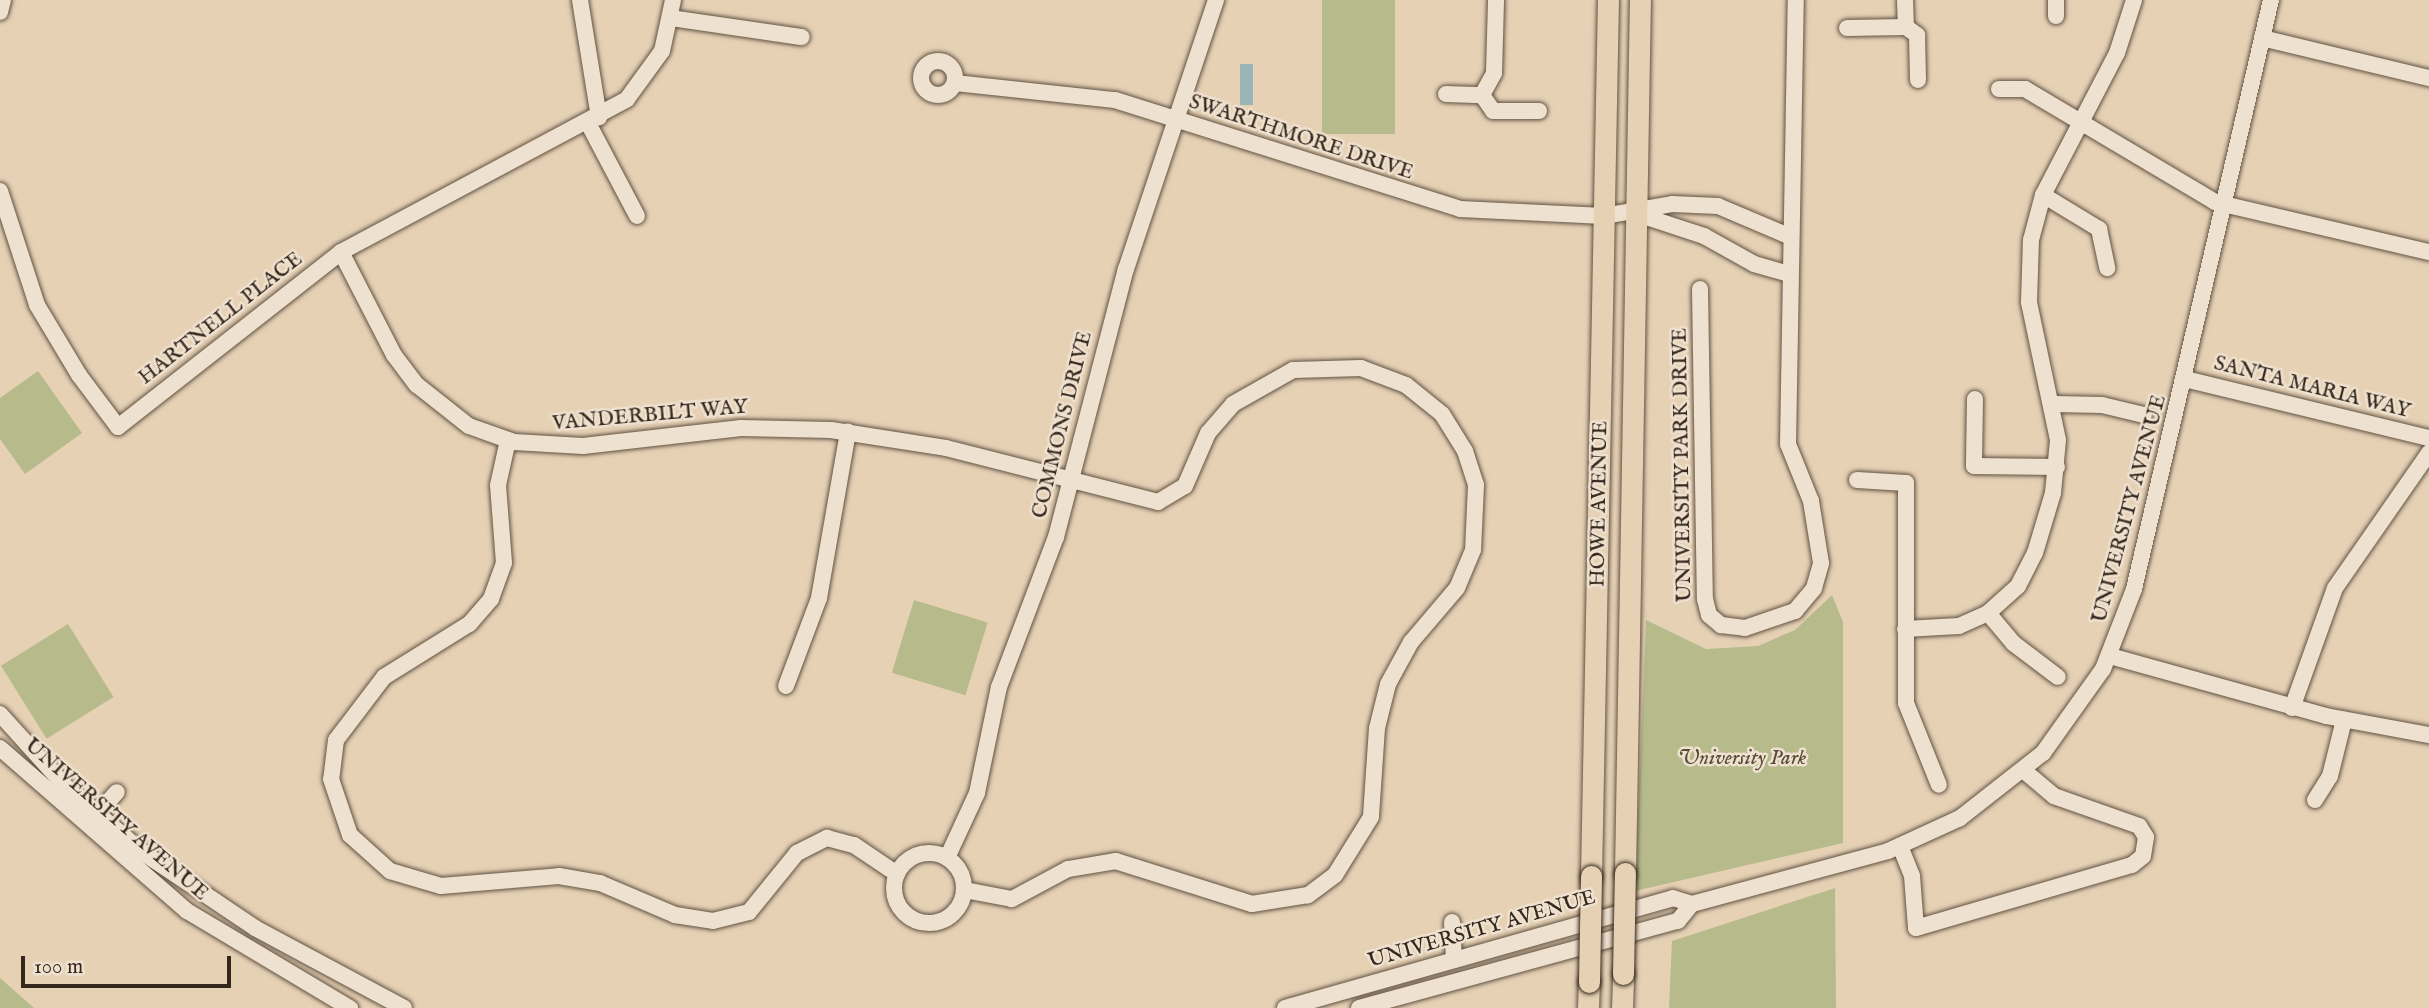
<!DOCTYPE html>
<style>
body{margin:0}
#map{position:relative;width:2429px;height:1008px;overflow:hidden;background:#e6d1b5;font-family:"IM FELL English",serif}
div>[style]{position:absolute}
.green>*{inset:0;background:#b7bb8c;transform-origin:0 0}
.water>*{inset:0;background:#99b5b7;transform-origin:0 0}
.roads{filter:drop-shadow(0 0 2px #615242) drop-shadow(0 0 2px #615242)}
.minor>*{height:16px;margin:-8px;padding:0 8px;transform-origin:8px;border-radius:8px;background:#efe1cf}
.minor>.ring{margin:-8px;padding:0;box-sizing:content-box;background:none;border:16px solid #efe1cf;border-radius:50%}
.major>*{height:21px;margin:-10.5px;padding:0 10.5px;transform-origin:10.5px;border-radius:10.5px;background:#e6d1b5}
.bridges{filter:drop-shadow(0 0 2px #35271c) drop-shadow(0 0 2px #35271c)}
.major-bridge>*{height:21px;margin:-10.5px;padding:0 10.5px;transform-origin:10.5px;border-radius:10.5px;background:#e6d1b5}
span{translate:-50% -50%;white-space:nowrap;text-align:center;line-height:1.15;-webkit-text-stroke:5px #efe1cf;paint-order:stroke}
.street-label{font-size:21px;color:#35271c}
.park-label{font-size:21px;color:#564c38;font-style:italic}
.scale{position:absolute;left:21px;top:956px;width:210px;height:32px;box-sizing:border-box;border:4px solid #35271c;border-top:0;padding-left:9px;font-size:21px;line-height:24px;white-space:nowrap;color:#35271c;-webkit-text-stroke:5px #efe1cf;paint-order:stroke}
</style>
<div id="map">
<div class="green">
<i style="left:1322px;top:0;width:73px;height:134px"></i>
<i style="clip-path:polygon(38px 371px,82px 433px,25px 474px,0 439px,0 398px)"></i>
<i style="clip-path:polygon(1832px 595px,1843px 622px,1843px 843px,1635px 891px,1646px 620px,1706px 649px,1758px 646px,1795px 630px)"></i>
<i style="left:914px;top:600px;width:77px;height:76px;rotate:17deg"></i>
<i style="left:68px;top:624px;width:86px;height:79px;rotate:58deg"></i>
<i style="clip-path:polygon(1835px 888px,1836px 1008px,1669px 1008px,1672px 941px)"></i>
<i style="clip-path:polygon(0 978px,34px 1008px,0 1008px)"></i>
</div>
<div class="water">
<i style="left:1240px;top:64px;width:13px;height:41px"></i>
</div>
<div class="roads">
<div class="minor">
<i style="left:580px;top:0;width:119px;rotate:80.8deg"></i>
<i style="left:1905px;top:0;width:27px;rotate:88deg"></i>
<i style="left:2056px;top:0;width:16px;rotate:90deg"></i>
<i style="left:0;top:12px;width:12px;rotate:-76deg"></i>
<i style="left:671px;top:18px;width:132px;rotate:8.3deg"></i>
<i style="left:1847px;top:28px;width:59px;rotate:-1deg"></i>
<i style="left:1906px;top:27px;width:14px;rotate:36deg"></i>
<i style="left:1917px;top:35px;width:45px;rotate:88.7deg"></i>
<i style="left:2262px;top:38px;width:172px;rotate:13.5deg"></i>
<i class="ring" style="left:921px;top:61px;width:18px;height:18px"></i>
<i style="left:955px;top:83px;width:161px;rotate:6.1deg"></i>
<i style="left:1115px;top:100px;width:362px;rotate:17.5deg"></i>
<i style="left:1460px;top:209px;width:144px;rotate:2.8deg"></i>
<i style="left:1604px;top:216px;width:69px;rotate:-10deg"></i>
<i style="left:1672px;top:204px;width:46px;rotate:2.5deg"></i>
<i style="left:1718px;top:206px;width:79px;rotate:23deg"></i>
<i style="left:1999px;top:89px;width:26px"></i>
<i style="left:2025px;top:89px;width:221px;rotate:30.7deg"></i>
<i style="left:2215px;top:202px;width:220px;rotate:13.2deg"></i>
<i style="left:1446px;top:94px;width:36px;rotate:2deg"></i>
<i style="left:1482px;top:95px;width:25px;rotate:-61deg"></i>
<i style="left:1494px;top:73px;width:73px;rotate:-88.4deg"></i>
<i style="left:1482px;top:95px;width:19px;rotate:55deg"></i>
<i style="left:1493px;top:111px;width:46px"></i>
<i style="left:588px;top:123px;width:105px;rotate:62.2deg"></i>
<i style="left:0;top:191px;width:120px;rotate:72deg"></i>
<i style="left:37px;top:305px;width:82px;rotate:59deg"></i>
<i style="left:79px;top:375px;width:65px;rotate:53.1deg"></i>
<i style="left:118px;top:427px;width:283px;rotate:-38.1deg"></i>
<i style="left:341px;top:252px;width:324px;rotate:-28.1deg"></i>
<i style="left:627px;top:99px;width:59px;rotate:-53.9deg"></i>
<i style="left:662px;top:51px;width:52px;rotate:-77.8deg"></i>
<i style="left:2043px;top:195px;width:66px;rotate:31.3deg"></i>
<i style="left:2099px;top:229px;width:40px;rotate:78deg"></i>
<i style="left:1637px;top:214px;width:71px;rotate:18.2deg"></i>
<i style="left:1704px;top:236px;width:57px;rotate:29.2deg"></i>
<i style="left:1754px;top:264px;width:36px;rotate:16deg"></i>
<i style="left:341px;top:252px;width:116px;rotate:62.8deg"></i>
<i style="left:394px;top:355px;width:38px;rotate:53deg"></i>
<i style="left:417px;top:385px;width:66px;rotate:38.3deg"></i>
<i style="left:469px;top:426px;width:48px;rotate:19.6deg"></i>
<i style="left:514px;top:442px;width:69px;rotate:3.3deg"></i>
<i style="left:583px;top:446px;width:159px;rotate:-6.5deg"></i>
<i style="left:741px;top:428px;width:90px;rotate:1.3deg"></i>
<i style="left:831px;top:430px;width:116px;rotate:8.9deg"></i>
<i style="left:946px;top:448px;width:219px;rotate:14.3deg"></i>
<i style="left:1158px;top:502px;width:31px;rotate:-31deg"></i>
<i style="left:1185px;top:486px;width:58px;rotate:-66.5deg"></i>
<i style="left:1208px;top:433px;width:38px;rotate:-49deg"></i>
<i style="left:1233px;top:404px;width:69px;rotate:-29.5deg"></i>
<i style="left:1293px;top:370px;width:68px;rotate:-1.7deg"></i>
<i style="left:1361px;top:368px;width:48px;rotate:20.7deg"></i>
<i style="left:1406px;top:385px;width:46px;rotate:38.9deg"></i>
<i style="left:1442px;top:414px;width:44px;rotate:58.1deg"></i>
<i style="left:1465px;top:451px;width:36px;rotate:72deg"></i>
<i style="left:1476px;top:485px;width:65px;rotate:92.6deg"></i>
<i style="left:1473px;top:550px;width:41px;rotate:112.8deg"></i>
<i style="left:1457px;top:588px;width:71px;rotate:130.4deg"></i>
<i style="left:1411px;top:642px;width:48px;rotate:118.7deg"></i>
<i style="left:1388px;top:684px;width:45px;rotate:104deg"></i>
<i style="left:1377px;top:728px;width:89px;rotate:93.9deg"></i>
<i style="left:1371px;top:817px;width:68px;rotate:121.8deg"></i>
<i style="left:1335px;top:875px;width:34px;rotate:143deg"></i>
<i style="left:1308px;top:895px;width:57px;rotate:170.9deg"></i>
<i style="left:1252px;top:904px;width:143px;rotate:-162.5deg"></i>
<i style="left:1116px;top:861px;width:49px;rotate:170.5deg"></i>
<i style="left:1068px;top:869px;width:64px;rotate:151.8deg"></i>
<i style="left:1012px;top:899px;width:49px;rotate:-169.4deg"></i>
<i style="left:1700px;top:289px;width:310px;rotate:89.1deg"></i>
<i style="left:1705px;top:599px;width:16px;rotate:76deg"></i>
<i style="left:1709px;top:615px;width:16px;rotate:40deg"></i>
<i style="left:1721px;top:625px;width:24px;rotate:7deg"></i>
<i style="left:1745px;top:628px;width:53px;rotate:-18.8deg"></i>
<i style="left:1795px;top:611px;width:30px;rotate:-50deg"></i>
<i style="left:1814px;top:588px;width:26px;rotate:-74deg"></i>
<i style="left:1821px;top:563px;width:63px;rotate:-99.2deg"></i>
<i style="left:1811px;top:501px;width:61px;rotate:-112deg"></i>
<i style="left:1788px;top:444px;width:444px;rotate:-89deg"></i>
<i style="left:2185px;top:379px;width:251px;rotate:13.6deg"></i>
<i style="left:1975px;top:399px;width:67px;rotate:90.9deg"></i>
<i style="left:1974px;top:466px;width:83px;rotate:0.7deg"></i>
<i style="left:2054px;top:404px;width:48px;rotate:1.2deg"></i>
<i style="left:2102px;top:405px;width:43px;rotate:13.4deg"></i>
<i style="left:508px;top:440px;width:46px;rotate:102.5deg"></i>
<i style="left:498px;top:485px;width:78px;rotate:85.6deg"></i>
<i style="left:504px;top:563px;width:38px;rotate:110deg"></i>
<i style="left:491px;top:599px;width:33px;rotate:131deg"></i>
<i style="left:469px;top:624px;width:100px;rotate:148.1deg"></i>
<i style="left:384px;top:677px;width:79px;rotate:127.3deg"></i>
<i style="left:336px;top:740px;width:39px;rotate:97deg"></i>
<i style="left:331px;top:779px;width:59px;rotate:71.3deg"></i>
<i style="left:350px;top:835px;width:54px;rotate:42deg"></i>
<i style="left:390px;top:871px;width:53px;rotate:16.4deg"></i>
<i style="left:441px;top:886px;width:118px;rotate:-4.8deg"></i>
<i style="left:559px;top:876px;width:42px;rotate:9.7deg"></i>
<i style="left:600px;top:883px;width:82px;rotate:23.1deg"></i>
<i style="left:675px;top:915px;width:38px;rotate:9deg"></i>
<i style="left:713px;top:921px;width:37px;rotate:-14deg"></i>
<i style="left:749px;top:912px;width:76px;rotate:-50.9deg"></i>
<i style="left:797px;top:853px;width:34px;rotate:-27deg"></i>
<i style="left:827px;top:838px;width:28px;rotate:15deg"></i>
<i style="left:854px;top:845px;width:52px;rotate:34deg"></i>
<i style="left:1857px;top:480px;width:49px;rotate:3.5deg"></i>
<i style="left:1906px;top:483px;width:220px;rotate:90deg"></i>
<i style="left:1906px;top:703px;width:88px;rotate:68.1deg"></i>
<i style="left:1988px;top:613px;width:39px;rotate:50deg"></i>
<i style="left:2013px;top:643px;width:56px;rotate:37.1deg"></i>
<i style="left:1905px;top:629px;width:54px;rotate:-3.2deg"></i>
<i style="left:1959px;top:626px;width:32px;rotate:-24deg"></i>
<i style="left:1988px;top:613px;width:40px;rotate:-42deg"></i>
<i style="left:2018px;top:586px;width:37px;rotate:-63deg"></i>
<i style="left:2035px;top:553px;width:63px;rotate:-73.3deg"></i>
<i style="left:2053px;top:493px;width:53px;rotate:-84.6deg"></i>
<i style="left:2058px;top:440px;width:141px;rotate:-101.9deg"></i>
<i style="left:2029px;top:302px;width:62px;rotate:-88.2deg"></i>
<i style="left:2031px;top:240px;width:47px;rotate:-75.1deg"></i>
<i style="left:2043px;top:195px;width:160px;rotate:-62.5deg"></i>
<i style="left:2117px;top:53px;width:56px;rotate:-72.2deg"></i>
<i style="left:2110px;top:656px;width:224px;rotate:15.5deg"></i>
<i style="left:2326px;top:716px;width:105px;rotate:10.5deg"></i>
<i style="left:786px;top:686px;width:94px;rotate:-69.4deg"></i>
<i style="left:819px;top:598px;width:169px;rotate:-80.1deg"></i>
<i style="left:2292px;top:708px;width:127px;rotate:-70.3deg"></i>
<i style="left:2335px;top:588px;width:165px;rotate:-55.2deg"></i>
<i style="left:0;top:714px;width:97px;rotate:47.9deg"></i>
<i style="left:65px;top:786px;width:105px;rotate:40.4deg"></i>
<i style="left:145px;top:854px;width:133px;rotate:33.9deg"></i>
<i style="left:255px;top:928px;width:169px;rotate:28.2deg"></i>
<i style="left:0;top:748px;width:248px;rotate:41.1deg"></i>
<i style="left:187px;top:911px;width:190px;rotate:30.8deg"></i>
<i style="left:2315px;top:800px;width:28px;rotate:-58deg"></i>
<i style="left:2330px;top:776px;width:58px;rotate:-76deg"></i>
<i style="left:98px;top:813px;width:28px;rotate:-48deg"></i>
<i style="left:1900px;top:846px;width:32px;rotate:68deg"></i>
<i style="left:1912px;top:876px;width:52px;rotate:85.6deg"></i>
<i style="left:1916px;top:928px;width:225px;rotate:-16.3deg"></i>
<i style="left:2132px;top:865px;width:14px;rotate:-39deg"></i>
<i style="left:2143px;top:856px;width:19px;rotate:-81deg"></i>
<i style="left:2146px;top:837px;width:13px;rotate:-122deg"></i>
<i style="left:2139px;top:826px;width:90px;rotate:-160.6deg"></i>
<i style="left:2054px;top:796px;width:39px;rotate:-140deg"></i>
<i class="ring" style="left:894px;top:853px;width:54px;height:54px"></i>
<i style="left:947px;top:858px;width:72px;rotate:-65.2deg"></i>
<i style="left:977px;top:793px;width:108px;rotate:-78.3deg"></i>
<i style="left:999px;top:687px;width:160px;rotate:-69.2deg"></i>
<i style="left:1056px;top:537px;width:277px;rotate:-75.4deg"></i>
<i style="left:1126px;top:269px;width:284px;rotate:-71.5deg"></i>
<i style="left:1452px;top:922px;width:38px;rotate:87deg"></i>
<i style="left:1285px;top:1008px;width:403px;rotate:-15.8deg"></i>
<i style="left:1673px;top:898px;width:20px;rotate:18deg"></i>
<i style="left:1692px;top:904px;width:203px;rotate:-15.1deg"></i>
<i style="left:1888px;top:851px;width:79px;rotate:-24.6deg"></i>
<i style="left:1960px;top:818px;width:105px;rotate:-38.1deg"></i>
<i style="left:2043px;top:753px;width:103px;rotate:-54.5deg"></i>
<i style="left:2103px;top:669px;width:86px;rotate:-68.8deg"></i>
<i style="left:2134px;top:589px;width:605px;rotate:-76.91deg"></i>
<i style="left:1359px;top:1008px;width:331px;rotate:-15.3deg"></i>
<i style="left:1678px;top:921px;width:22px;rotate:-51deg"></i>
</div>
<div class="major">
<i style="left:1625px;top:873px;width:873px;rotate:-89.02deg"></i>
<i style="left:1591px;top:876px;width:876px;rotate:-88.89deg"></i>
<i style="left:1588px;top:1008px;width:26px;rotate:-88deg"></i>
<i style="left:1622px;top:1008px;width:34px;rotate:-88deg"></i>
</div>
</div>
<div class="bridges">
<div class="major-bridge">
<i style="left:1623px;top:974px;width:101px;rotate:-88.9deg"></i>
<i style="left:1589px;top:982px;width:106px;rotate:-88.9deg"></i>
</div>
</div>
<div class="street-label">
<span style="left:1301px;top:138px;rotate:18deg">SWARTHMORE DRIVE</span>
<span style="left:221px;top:319px;rotate:-38deg">HARTNELL PLACE</span>
<span style="left:2312px;top:388px;rotate:14deg">SANTA MARIA WAY</span>
<span style="left:650px;top:416px;rotate:-5deg">VANDERBILT WAY</span>
<span style="left:1063px;top:425px;rotate:-76deg">COMMONS DRIVE</span>
<span style="left:1683px;top:465px;rotate:-91deg">UNIVERSITY PARK DRIVE</span>
<span style="left:1600px;top:504px;rotate:-89deg">HOWE AVENUE</span>
<span style="left:2130px;top:509px;rotate:-75deg">UNIVERSITY AVENUE</span>
<span style="left:116px;top:820px;rotate:41deg">UNIVERSITY AVENUE</span>
<span style="left:1482px;top:930px;rotate:-16deg">UNIVERSITY AVENUE</span>
</div>
<div class="park-label">
<span style="left:1742px;top:759px">University Park</span>
</div>
<div class="scale">100 m</div>
</div>
